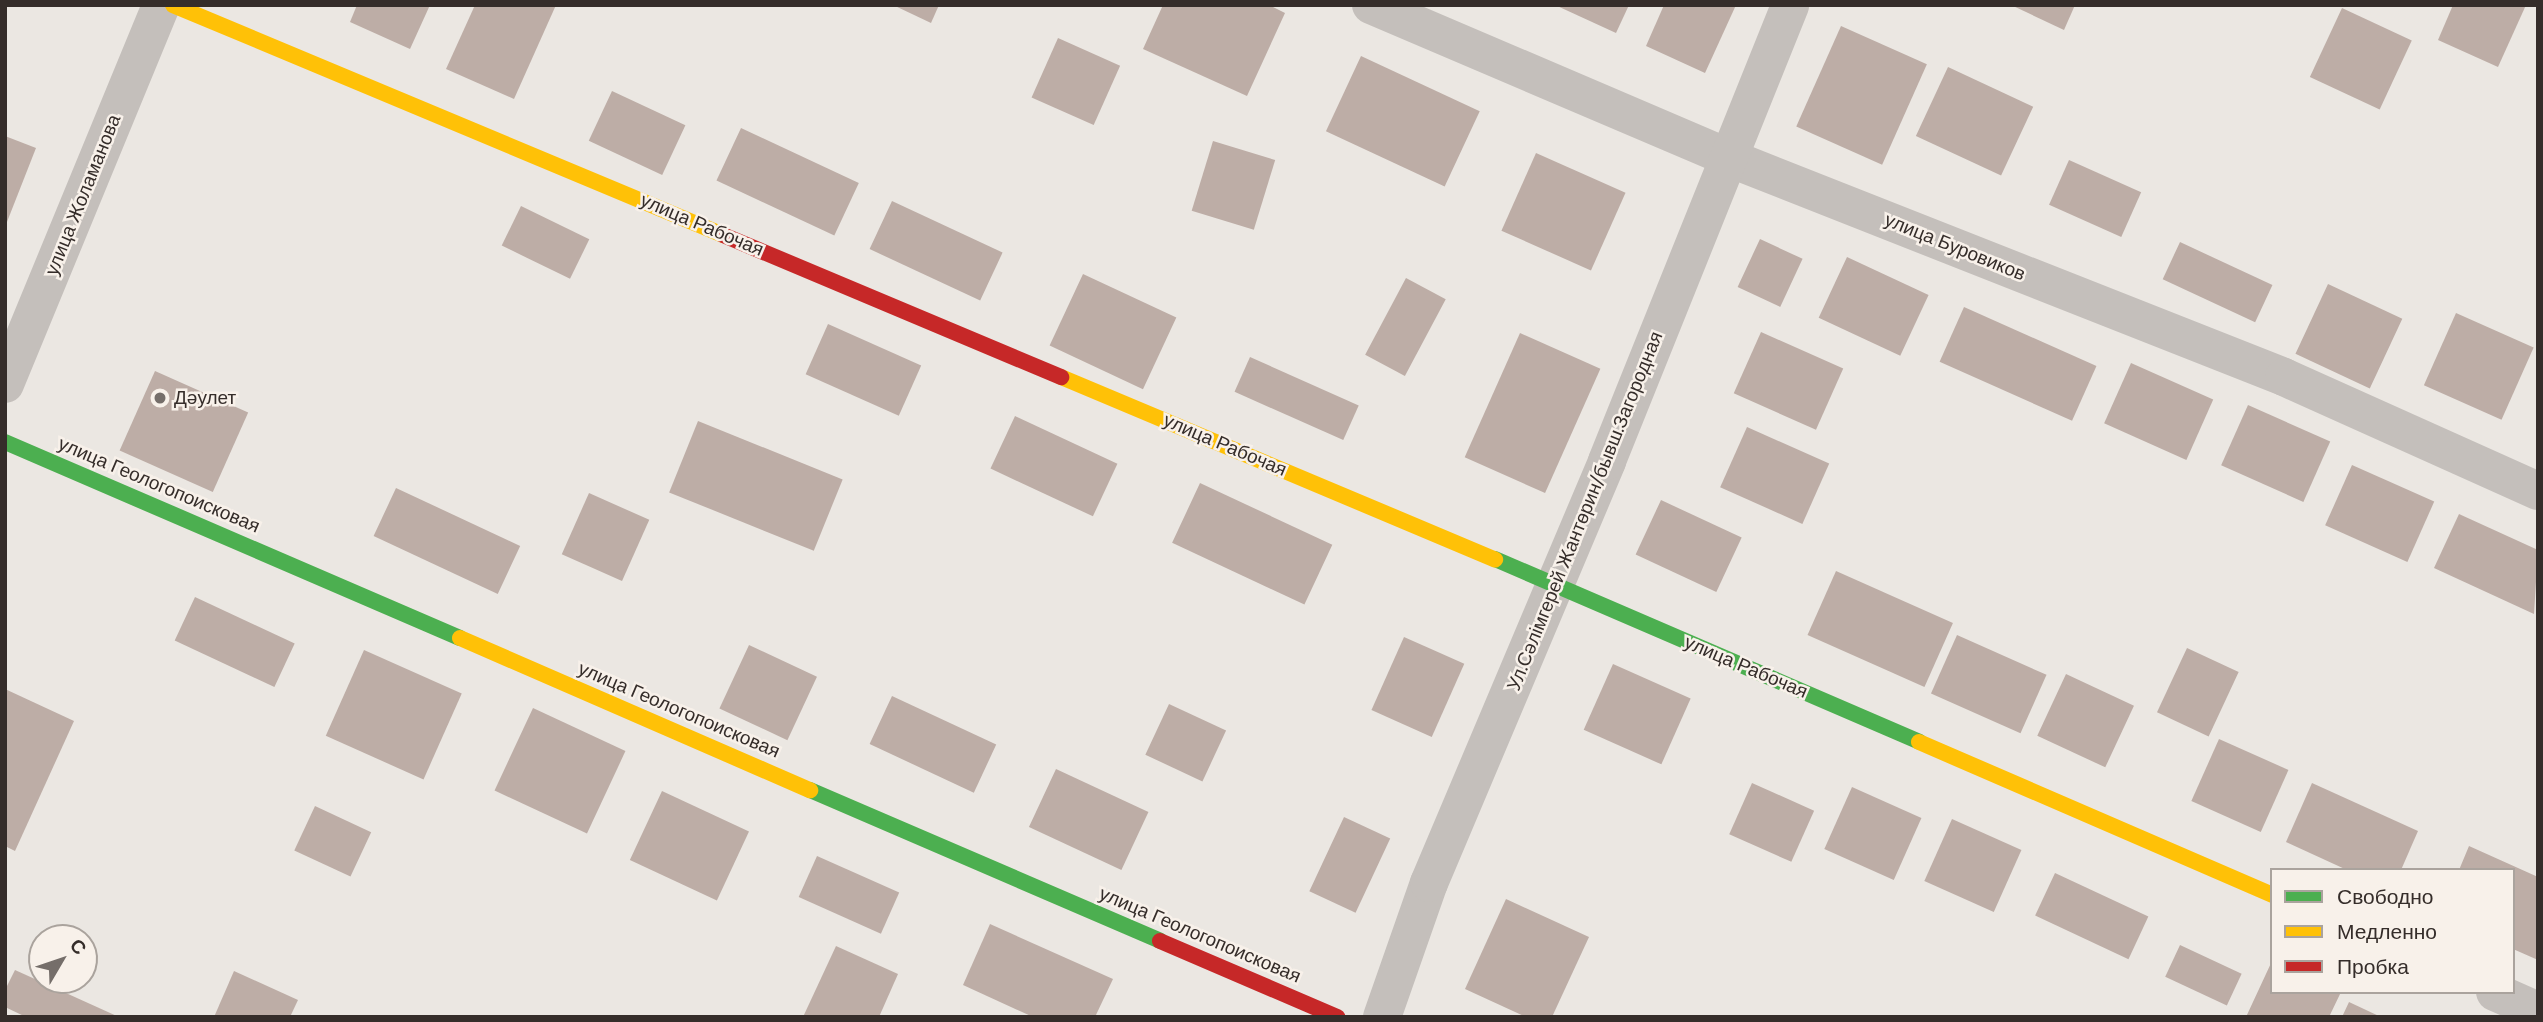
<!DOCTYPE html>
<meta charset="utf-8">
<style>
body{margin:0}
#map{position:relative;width:2543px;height:1022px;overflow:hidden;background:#ebe7e2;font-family:"DM Sans",sans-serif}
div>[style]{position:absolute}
.building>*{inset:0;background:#bdada6;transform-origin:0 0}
.street>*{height:38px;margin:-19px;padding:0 19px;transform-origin:19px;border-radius:19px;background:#c4bfbb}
.fast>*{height:16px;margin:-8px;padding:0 8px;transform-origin:8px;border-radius:8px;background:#4caf50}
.slow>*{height:16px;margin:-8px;padding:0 8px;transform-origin:8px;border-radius:8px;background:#ffc107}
.jam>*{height:16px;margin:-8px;padding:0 8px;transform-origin:8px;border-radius:8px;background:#c62828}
.dots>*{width:19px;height:19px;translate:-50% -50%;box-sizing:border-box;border:4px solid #f8f1ea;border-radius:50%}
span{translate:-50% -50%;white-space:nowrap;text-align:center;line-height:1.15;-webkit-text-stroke:5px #f8f1ea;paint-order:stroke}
.street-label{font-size:19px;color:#352d2a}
.poi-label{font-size:19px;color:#352d2a}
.left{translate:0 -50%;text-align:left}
.frame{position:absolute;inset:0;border:7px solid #352d2a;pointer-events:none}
.legend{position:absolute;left:2270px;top:868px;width:245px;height:126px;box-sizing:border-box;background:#f8f1ea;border:2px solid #aaa39d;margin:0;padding:9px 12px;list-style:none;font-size:21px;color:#352d2a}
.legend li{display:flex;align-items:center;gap:14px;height:35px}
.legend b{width:35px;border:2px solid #aaa39d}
.north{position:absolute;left:28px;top:924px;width:70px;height:70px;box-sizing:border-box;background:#f8f1ea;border:2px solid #aaa39d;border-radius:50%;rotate:51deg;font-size:19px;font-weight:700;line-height:28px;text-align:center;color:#352d2a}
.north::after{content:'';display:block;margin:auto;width:24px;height:32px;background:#756e6a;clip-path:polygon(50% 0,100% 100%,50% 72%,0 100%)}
</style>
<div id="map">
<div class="building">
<i style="clip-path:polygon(357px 5px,430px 5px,410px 49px,350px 22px)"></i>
<i style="clip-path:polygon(475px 5px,556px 5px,514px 99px,446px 69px)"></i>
<i style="clip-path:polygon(893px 5px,939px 5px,931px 23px)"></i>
<i style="clip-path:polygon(1163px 5px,1269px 5px,1285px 13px,1247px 96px,1143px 49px)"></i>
<i style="clip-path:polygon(1555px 5px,1629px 5px,1616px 33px)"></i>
<i style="clip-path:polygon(1664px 5px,1736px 5px,1705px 73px,1646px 46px)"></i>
<i style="clip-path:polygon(2011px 5px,2075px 5px,2064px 30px)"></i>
<i style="clip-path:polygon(2453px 5px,2526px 5px,2498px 67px,2438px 40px)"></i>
<i style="left:2342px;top:8px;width:77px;height:76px;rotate:25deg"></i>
<i style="left:1841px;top:26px;width:94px;height:110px;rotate:24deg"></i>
<i style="left:1058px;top:38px;width:68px;height:65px;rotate:24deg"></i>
<i style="left:1361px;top:56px;width:131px;height:83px;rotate:25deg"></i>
<i style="left:1948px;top:67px;width:94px;height:76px;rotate:25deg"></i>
<i style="left:612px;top:91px;width:81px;height:55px;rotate:25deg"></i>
<i style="left:741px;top:128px;width:130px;height:58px;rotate:25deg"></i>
<i style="clip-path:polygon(5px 136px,36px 148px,5px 227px)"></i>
<i style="left:1213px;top:141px;width:65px;height:73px;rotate:17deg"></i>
<i style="left:1536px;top:153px;width:98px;height:85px;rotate:24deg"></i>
<i style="left:2069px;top:160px;width:79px;height:49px;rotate:24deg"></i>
<i style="left:892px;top:201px;width:122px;height:53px;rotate:25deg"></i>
<i style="left:521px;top:206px;width:76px;height:44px;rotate:26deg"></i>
<i style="left:1760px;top:239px;width:47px;height:53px;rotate:25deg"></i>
<i style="left:2180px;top:242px;width:102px;height:41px;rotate:25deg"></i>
<i style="left:1847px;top:257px;width:90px;height:67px;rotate:25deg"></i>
<i style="left:1083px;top:274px;width:103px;height:79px;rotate:25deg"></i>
<i style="left:1406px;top:278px;width:45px;height:87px;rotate:28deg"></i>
<i style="left:2328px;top:284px;width:82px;height:77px;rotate:25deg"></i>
<i style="left:1964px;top:307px;width:145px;height:60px;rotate:24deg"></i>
<i style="left:2456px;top:313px;width:85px;height:79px;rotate:24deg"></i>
<i style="left:828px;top:324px;width:102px;height:55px;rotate:24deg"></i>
<i style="left:1761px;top:332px;width:90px;height:67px;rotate:24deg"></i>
<i style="left:1520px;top:333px;width:88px;height:136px;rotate:24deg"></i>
<i style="left:1250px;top:357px;width:119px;height:38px;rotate:24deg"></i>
<i style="left:2131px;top:363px;width:90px;height:66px;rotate:24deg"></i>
<i style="left:155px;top:371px;width:102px;height:87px;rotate:24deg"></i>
<i style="left:2248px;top:405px;width:90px;height:66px;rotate:24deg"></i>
<i style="left:1015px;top:416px;width:113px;height:58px;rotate:25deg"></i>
<i style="left:698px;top:421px;width:156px;height:77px;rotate:22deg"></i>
<i style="left:1747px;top:427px;width:90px;height:66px;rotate:24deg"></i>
<i style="left:2352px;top:465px;width:90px;height:66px;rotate:24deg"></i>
<i style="left:1200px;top:483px;width:146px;height:66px;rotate:25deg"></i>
<i style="left:396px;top:488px;width:137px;height:53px;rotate:25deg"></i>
<i style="left:589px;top:493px;width:66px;height:67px;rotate:24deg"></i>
<i style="left:1661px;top:500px;width:89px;height:60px;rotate:25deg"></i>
<i style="clip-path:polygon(2459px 514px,2538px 550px,2534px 614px,2434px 568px)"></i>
<i style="left:1836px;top:571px;width:128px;height:70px;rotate:24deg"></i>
<i style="left:195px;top:597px;width:110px;height:48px;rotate:25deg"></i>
<i style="left:1957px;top:635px;width:98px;height:64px;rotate:24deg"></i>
<i style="left:1404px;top:637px;width:66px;height:80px;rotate:24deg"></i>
<i style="left:749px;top:645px;width:75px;height:70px;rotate:25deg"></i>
<i style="left:2187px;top:648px;width:57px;height:71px;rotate:25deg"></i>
<i style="left:364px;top:650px;width:107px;height:94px;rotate:24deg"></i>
<i style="left:1613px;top:664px;width:85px;height:72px;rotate:24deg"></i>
<i style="left:2066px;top:674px;width:75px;height:68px;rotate:25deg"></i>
<i style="clip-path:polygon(5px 689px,74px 721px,15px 851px,5px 846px)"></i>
<i style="left:892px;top:696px;width:115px;height:53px;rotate:25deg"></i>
<i style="left:1169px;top:704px;width:63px;height:56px;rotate:25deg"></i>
<i style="left:533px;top:708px;width:102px;height:91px;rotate:25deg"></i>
<i style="left:2219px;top:739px;width:76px;height:68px;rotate:24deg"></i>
<i style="left:1056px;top:769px;width:102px;height:64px;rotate:25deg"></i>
<i style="left:1752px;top:783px;width:68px;height:56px;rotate:24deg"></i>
<i style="clip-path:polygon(2312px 783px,2418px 831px,2401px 870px,2347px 870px,2286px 842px)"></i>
<i style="left:1852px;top:787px;width:76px;height:68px;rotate:24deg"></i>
<i style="left:662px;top:791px;width:96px;height:76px;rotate:25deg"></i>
<i style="left:315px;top:806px;width:62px;height:49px;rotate:25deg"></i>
<i style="left:1344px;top:817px;width:51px;height:82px;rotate:25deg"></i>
<i style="left:1952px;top:819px;width:76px;height:68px;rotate:24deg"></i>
<i style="clip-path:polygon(2469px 846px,2538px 877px,2538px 960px,2513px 949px,2513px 870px,2459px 870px)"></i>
<i style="left:817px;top:856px;width:90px;height:45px;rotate:24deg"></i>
<i style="left:2055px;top:873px;width:103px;height:47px;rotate:25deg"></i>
<i style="clip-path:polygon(1506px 899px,1589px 937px,1552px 1017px,1526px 1017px,1465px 989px)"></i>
<i style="clip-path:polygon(990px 924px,1113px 979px,1095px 1017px,1033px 1017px,963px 985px)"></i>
<i style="left:2180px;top:945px;width:68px;height:35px;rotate:25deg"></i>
<i style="clip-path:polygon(836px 946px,898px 974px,879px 1017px,803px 1017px)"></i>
<i style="clip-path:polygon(2272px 961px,2272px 992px,2341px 992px,2329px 1017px,2246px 1017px)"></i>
<i style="clip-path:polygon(15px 970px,119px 1017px,26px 1017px,5px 1007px,5px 990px)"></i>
<i style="clip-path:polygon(234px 971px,298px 1000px,290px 1017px,214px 1017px)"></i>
<i style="clip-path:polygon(2349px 1002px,2381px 1017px,2342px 1017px)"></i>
</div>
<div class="street">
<i style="left:1371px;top:5px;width:389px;rotate:23.1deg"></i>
<i style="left:1729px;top:158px;width:597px;rotate:21.53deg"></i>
<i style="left:2284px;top:377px;width:278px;rotate:24.2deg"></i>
<i style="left:5px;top:384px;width:410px;rotate:-67.6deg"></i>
<i style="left:2495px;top:992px;width:47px;rotate:23.8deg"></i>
<i style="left:1382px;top:1017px;width:142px;rotate:-70.7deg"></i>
<i style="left:1429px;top:883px;width:458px;rotate:-67.1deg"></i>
<i style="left:1607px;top:461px;width:491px;rotate:-68.1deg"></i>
</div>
<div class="fast">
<i style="left:5px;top:442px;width:495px;rotate:23.3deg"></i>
<i style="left:1495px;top:559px;width:462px;rotate:23.3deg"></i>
<i style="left:810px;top:790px;width:381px;rotate:23.3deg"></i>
</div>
<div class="slow">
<i style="left:173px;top:5px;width:596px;rotate:22.69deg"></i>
<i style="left:1061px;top:377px;width:471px;rotate:22.8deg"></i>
<i style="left:460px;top:638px;width:382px;rotate:23.5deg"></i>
<i style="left:1919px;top:742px;width:385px;rotate:23.4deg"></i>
</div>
<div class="jam">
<i style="left:723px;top:235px;width:367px;rotate:22.8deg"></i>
<i style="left:1160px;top:941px;width:193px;rotate:23.2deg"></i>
</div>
<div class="dots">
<i style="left:160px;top:398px;background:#756e6a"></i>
</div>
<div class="street-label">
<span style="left:83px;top:195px;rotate:-68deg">улица Жоламанова</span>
<span style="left:702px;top:225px;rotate:23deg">улица Рабочая</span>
<span style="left:1955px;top:247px;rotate:22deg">улица Буровиков</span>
<span style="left:1225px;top:445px;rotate:23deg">улица Рабочая</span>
<span style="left:159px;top:485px;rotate:23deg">улица Геологопоисковая</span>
<span style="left:1585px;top:511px;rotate:-68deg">Ул.Сәлімгерей Жантөрин/бывш.Загородная</span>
<span style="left:1746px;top:667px;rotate:23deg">улица Рабочая</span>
<span style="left:679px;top:710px;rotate:23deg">улица Геологопоисковая</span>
<span style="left:1200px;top:935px;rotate:23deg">улица Геологопоисковая</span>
</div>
<div class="poi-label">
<span class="left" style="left:174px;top:398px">Дәулет</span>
</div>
<div class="frame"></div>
<ul class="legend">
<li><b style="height:9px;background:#4caf50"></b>Свободно</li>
<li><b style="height:9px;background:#ffc107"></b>Медленно</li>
<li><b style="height:9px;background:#c62828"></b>Пробка</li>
</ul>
<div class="north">С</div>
</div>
